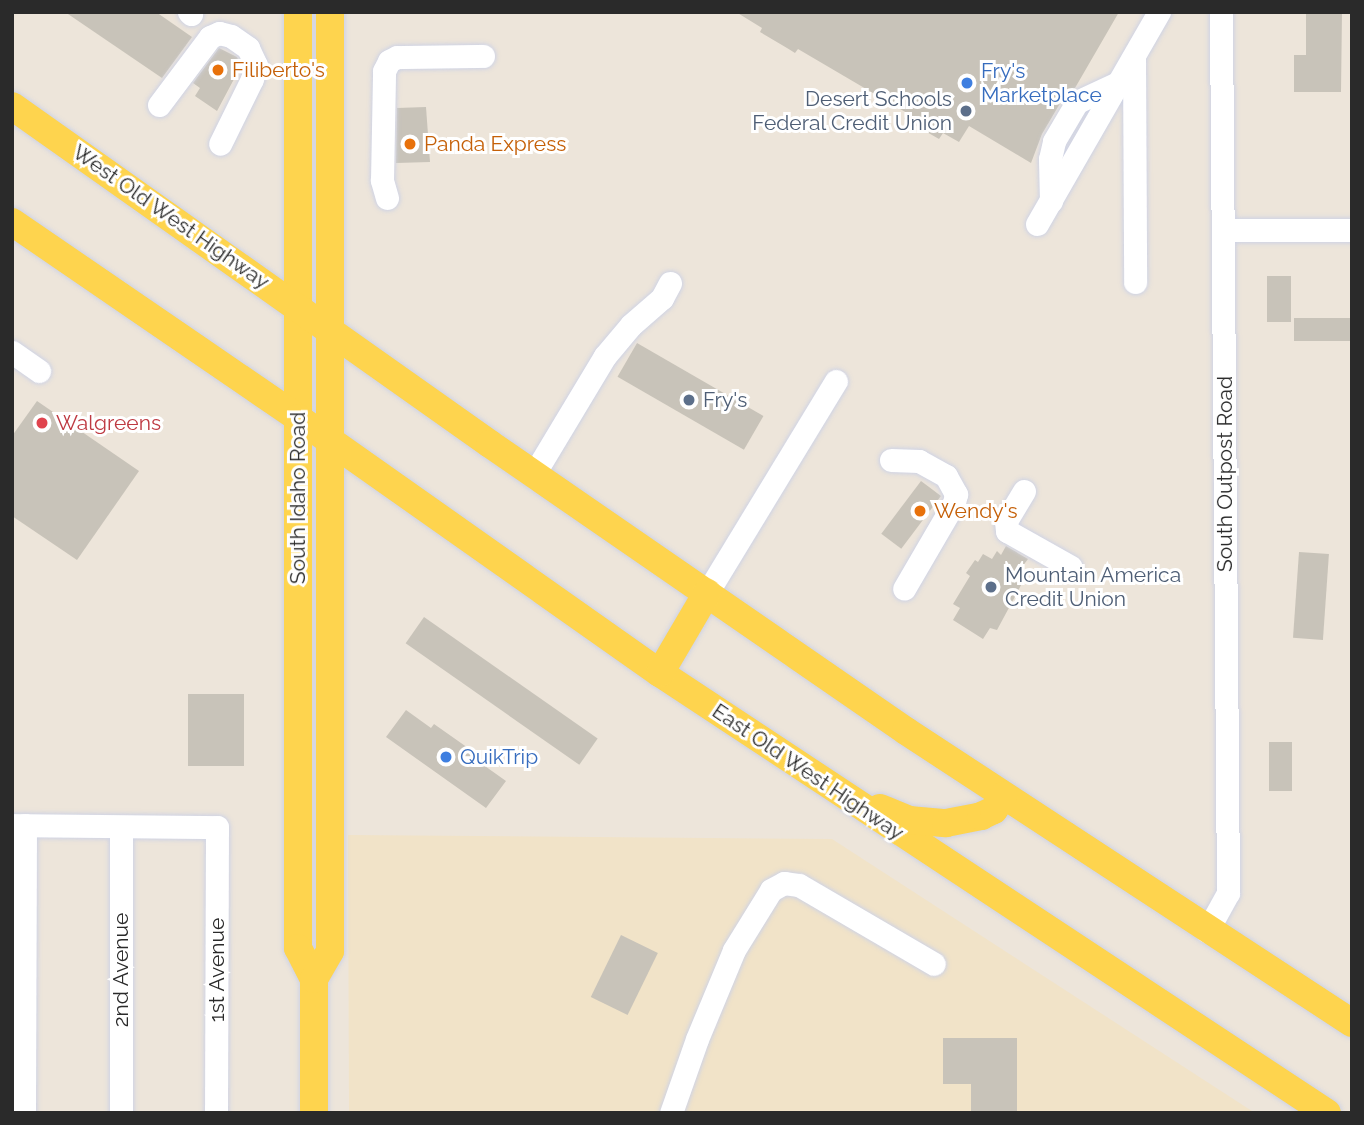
<!DOCTYPE html>
<style>
body{margin:0}
#map{position:relative;width:1364px;height:1125px;overflow:hidden;background:#ede5da;font-family:Raleway,sans-serif}
div>[style]{position:absolute}
.education>*{inset:0;background:#f1e3c8}
.building>*{inset:0;background:#c8c3b9;transform-origin:0 0}
.roads{filter:drop-shadow(0 0 2px #cfd3e4) drop-shadow(0 0 2px #cfd3e4)}
.minor>*{height:23px;margin:-11.5px;padding:0 11.5px;transform-origin:11.5px;border-radius:11.5px;background:#fff}
.major>*{height:28px;margin:-14px;padding:0 14px;transform-origin:14px;border-radius:14px;background:#fed44e}
.dots>*{width:19px;height:19px;translate:-50% -50%;box-sizing:border-box;border:4px solid #fff;border-radius:50%}
span{translate:-50% -50%;white-space:nowrap;text-align:center;line-height:1.15;-webkit-text-stroke:6px #fff;paint-order:stroke}
.food-label{font-size:21px;color:#c56008}
.left{translate:0 -50%;text-align:left}
.shop-label{font-size:21px;color:#366cbe}
.service-label{font-size:21px;color:#4e5e75}
.right{translate:-100% -50%;text-align:right}
.street-label{font-size:21px;color:#2a2a2a}
.health-label{font-size:21px;color:#be3a42}
.frame{position:absolute;inset:0;border:14px solid #2a2a2a;pointer-events:none}
</style>
<div id="map">
<div class="education">
<i style="clip-path:polygon(348px 835px,832px 839px,1255px 1113px,349px 1113px)"></i>
</div>
<div class="building">
<i style="clip-path:polygon(65px 12px,156px 12px,192px 37px,162px 78px)"></i>
<i style="clip-path:polygon(736px 12px,1119px 12px,1075px 88px,1065px 95px,1042px 134px,1031px 163px,969px 126px,959px 142px,943px 133px,939px 139px,904px 119px,907px 113px,798px 49px,795px 53px,787px 48px,760px 32px,762px 28px)"></i>
<i style="clip-path:polygon(1306px 12px,1342px 12px,1341px 92px,1294px 92px,1294px 55px,1306px 55px)"></i>
<i style="clip-path:polygon(219px 48px,237px 57px,241px 66px,217px 111px,195px 96px,200px 88px,193px 83px)"></i>
<i style="clip-path:polygon(426px 107px,430px 162px,396px 163px,397px 108px)"></i>
<i style="left:1267px;top:276px;width:24px;height:46px"></i>
<i style="left:1294px;top:318px;width:58px;height:23px"></i>
<i style="left:637px;top:343px;width:146px;height:39px;rotate:30deg"></i>
<i style="clip-path:polygon(37px 401px,139px 471px,77px 560px,12px 516px,12px 436px)"></i>
<i style="left:921px;top:481px;width:25px;height:66px;rotate:37deg"></i>
<i style="clip-path:polygon(1006px 546px,1028px 559px,1019px 571px,1026px 576px,997px 630px,990px 628px,983px 639px,953px 620px,960px 608px,953px 604px,970px 576px,966px 573px,975px 560px,978px 562px,983px 554px,992px 559px,997px 551px,1001px 555px)"></i>
<i style="left:1299px;top:552px;width:30px;height:86px;rotate:4deg"></i>
<i style="left:424px;top:617px;width:212px;height:32px;rotate:35deg"></i>
<i style="left:188px;top:694px;width:56px;height:72px"></i>
<i style="clip-path:polygon(406px 710px,431px 728px,434px 724px,478px 755px,475px 759px,506px 781px,486px 808px,386px 737px)"></i>
<i style="left:1269px;top:742px;width:23px;height:49px"></i>
<i style="left:621px;top:935px;width:41px;height:69px;rotate:26deg"></i>
<i style="clip-path:polygon(943px 1038px,1017px 1038px,1017px 1113px,971px 1113px,971px 1084px,943px 1084px)"></i>
</div>
<div class="roads">
<div class="minor">
<i style="left:189px;top:12px;width:3px;rotate:45deg"></i>
<i style="left:1134px;top:57px;width:225px;rotate:89.7deg"></i>
<i style="left:159px;top:105px;width:85px;rotate:-53.1deg"></i>
<i style="left:210px;top:37px;width:10px;rotate:-24deg"></i>
<i style="left:219px;top:33px;width:12px;rotate:14deg"></i>
<i style="left:231px;top:36px;width:21px;rotate:35deg"></i>
<i style="left:248px;top:48px;width:19px;rotate:65deg"></i>
<i style="left:256px;top:65px;width:15px;rotate:106deg"></i>
<i style="left:252px;top:79px;width:72px;rotate:116.2deg"></i>
<i style="left:387px;top:198px;width:19px;rotate:-106deg"></i>
<i style="left:382px;top:180px;width:109px;rotate:-88.9deg"></i>
<i style="left:384px;top:71px;width:11px;rotate:-63deg"></i>
<i style="left:389px;top:61px;width:9px;rotate:-27deg"></i>
<i style="left:397px;top:57px;width:86px;rotate:-0.7deg"></i>
<i style="left:1051px;top:201px;width:42px;rotate:-91.4deg"></i>
<i style="left:1050px;top:159px;width:18px;rotate:-77deg"></i>
<i style="left:1054px;top:141px;width:45px;rotate:-59.5deg"></i>
<i style="left:1077px;top:102px;width:45px;rotate:-24.9deg"></i>
<i style="left:1037px;top:224px;width:245px;rotate:-60.1deg"></i>
<i style="left:1223px;top:230px;width:129px"></i>
<i style="left:12px;top:352px;width:33px;rotate:35deg"></i>
<i style="left:891px;top:460px;width:28px;rotate:2deg"></i>
<i style="left:919px;top:461px;width:31px;rotate:29deg"></i>
<i style="left:946px;top:476px;width:21px;rotate:61deg"></i>
<i style="left:956px;top:494px;width:9px;rotate:103deg"></i>
<i style="left:954px;top:503px;width:99px;rotate:120.2deg"></i>
<i style="left:534px;top:474px;width:138px;rotate:-59deg"></i>
<i style="left:605px;top:356px;width:40px;rotate:-50deg"></i>
<i style="left:631px;top:325px;width:41px;rotate:-41.1deg"></i>
<i style="left:662px;top:298px;width:17px;rotate:-62deg"></i>
<i style="left:1024px;top:491px;width:35px;rotate:121deg"></i>
<i style="left:1006px;top:521px;width:10px;rotate:84deg"></i>
<i style="left:1007px;top:531px;width:73px;rotate:29.4deg"></i>
<i style="left:707px;top:593px;width:248px;rotate:-58.7deg"></i>
<i style="left:12px;top:825px;width:205px;rotate:0.6deg"></i>
<i style="left:217px;top:827px;width:286px;rotate:90.2deg"></i>
<i style="left:121px;top:827px;width:286px;rotate:90deg"></i>
<i style="left:1207px;top:931px;width:43px;rotate:-61.1deg"></i>
<i style="left:1228px;top:893px;width:881px;rotate:-90.46deg"></i>
<i style="left:24px;top:1113px;width:288px;rotate:-89.8deg"></i>
<i style="left:671px;top:1113px;width:78px;rotate:-70.6deg"></i>
<i style="left:697px;top:1039px;width:96px;rotate:-67.4deg"></i>
<i style="left:734px;top:950px;width:70px;rotate:-58.3deg"></i>
<i style="left:771px;top:890px;width:15px;rotate:-28deg"></i>
<i style="left:784px;top:883px;width:15px;rotate:8deg"></i>
<i style="left:799px;top:885px;width:156px;rotate:30.3deg"></i>
</div>
<div class="major">
<i style="left:298px;top:12px;width:936px;rotate:90deg"></i>
<i style="left:298px;top:948px;width:35px;rotate:63deg"></i>
<i style="left:314px;top:979px;width:134px;rotate:90deg"></i>
<i style="left:12px;top:106px;width:585px;rotate:35.26deg"></i>
<i style="left:490px;top:444px;width:505px;rotate:34.6deg"></i>
<i style="left:906px;top:731px;width:533px;rotate:33.21deg"></i>
<i style="left:12px;top:222px;width:347px;rotate:34.4deg"></i>
<i style="left:298px;top:418px;width:443px;rotate:35.2deg"></i>
<i style="left:660px;top:673px;width:799px;rotate:33.41deg"></i>
<i style="left:660px;top:673px;width:93px;rotate:-59.6deg"></i>
<i style="left:880px;top:808px;width:31px;rotate:22deg"></i>
<i style="left:909px;top:820px;width:37px;rotate:5deg"></i>
<i style="left:946px;top:823px;width:36px;rotate:-11deg"></i>
<i style="left:981px;top:816px;width:14px;rotate:-25deg"></i>
<i style="left:994px;top:810px;width:17px;rotate:-57deg"></i>
<i style="left:314px;top:979px;width:32px;rotate:-60deg"></i>
<i style="left:330px;top:951px;width:939px;rotate:-90deg"></i>
</div>
</div>
<div class="dots">
<i style="left:218px;top:70px;background:#e8710a"></i>
<i style="left:967px;top:83px;background:#3f7fe0"></i>
<i style="left:966px;top:111px;background:#5c6f8a"></i>
<i style="left:410px;top:144px;background:#e8710a"></i>
<i style="left:689px;top:400px;background:#5c6f8a"></i>
<i style="left:42px;top:423px;background:#e0444e"></i>
<i style="left:920px;top:511px;background:#e8710a"></i>
<i style="left:991px;top:587px;background:#5c6f8a"></i>
<i style="left:446px;top:757px;background:#3f7fe0"></i>
</div>
<div class="food-label">
<span class="left" style="left:232px;top:70px">Filiberto's</span>
<span class="left" style="left:424px;top:144px">Panda Express</span>
<span class="left" style="left:934px;top:511px">Wendy's</span>
</div>
<div class="shop-label">
<span class="left" style="left:981px;top:83px">Fry's<br>Marketplace</span>
<span class="left" style="left:460px;top:757px">QuikTrip</span>
</div>
<div class="service-label">
<span class="right" style="left:952px;top:111px">Desert Schools<br>Federal Credit Union</span>
<span class="left" style="left:703px;top:400px">Fry's</span>
<span class="left" style="left:1005px;top:587px">Mountain America<br>Credit Union</span>
</div>
<div class="street-label">
<span style="left:171px;top:217px;rotate:35deg">West Old West Highway</span>
<span style="left:1225px;top:474px;rotate:-90deg">South Outpost Road</span>
<span style="left:298px;top:498px;rotate:-90deg">South Idaho Road</span>
<span style="left:808px;top:772px;rotate:34deg">East Old West Highway</span>
<span style="left:121px;top:970px;rotate:-90deg">2nd Avenue</span>
<span style="left:217px;top:970px;rotate:-90deg">1st Avenue</span>
</div>
<div class="health-label">
<span class="left" style="left:56px;top:423px">Walgreens</span>
</div>
<div class="frame"></div>
</div>
